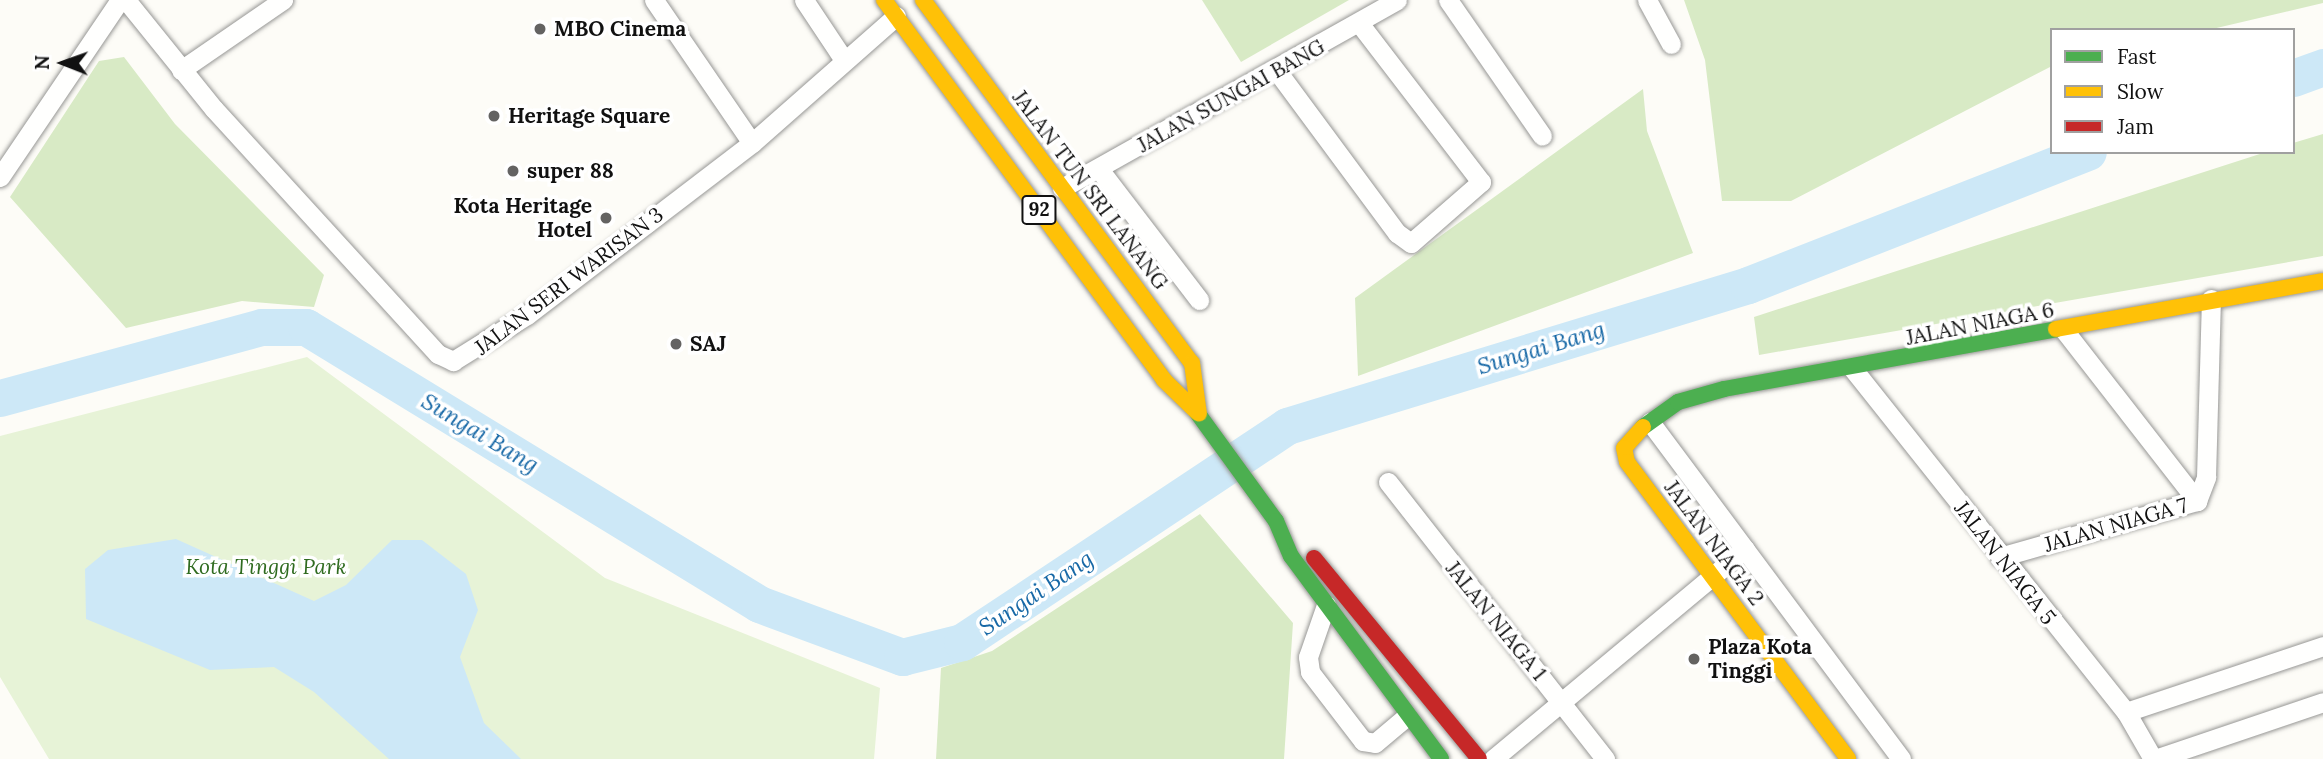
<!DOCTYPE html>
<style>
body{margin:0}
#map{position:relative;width:2323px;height:759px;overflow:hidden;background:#fdfcf7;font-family:Lora,serif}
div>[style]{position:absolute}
.green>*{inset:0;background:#e7f3d7}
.forest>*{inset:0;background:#d8eac5}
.water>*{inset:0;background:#cde8f7}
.river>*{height:37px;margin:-18.5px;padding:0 18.5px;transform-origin:18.5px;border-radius:18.5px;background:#cde8f7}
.roads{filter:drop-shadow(0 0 2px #979795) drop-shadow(0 0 2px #979795)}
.street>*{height:19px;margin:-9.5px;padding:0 9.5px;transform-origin:9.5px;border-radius:9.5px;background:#fffffe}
.fast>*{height:16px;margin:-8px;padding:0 8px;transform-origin:8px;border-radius:8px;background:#4caf50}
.slow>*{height:16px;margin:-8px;padding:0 8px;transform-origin:8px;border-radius:8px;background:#ffc107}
.jam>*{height:16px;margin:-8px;padding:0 8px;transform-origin:8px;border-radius:8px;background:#c62828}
.dots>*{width:19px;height:19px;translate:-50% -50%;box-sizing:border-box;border:4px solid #fff;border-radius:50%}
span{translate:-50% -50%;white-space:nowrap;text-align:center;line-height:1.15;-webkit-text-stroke:7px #fff;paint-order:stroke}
.shield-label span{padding:2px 5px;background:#fff;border:2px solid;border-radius:5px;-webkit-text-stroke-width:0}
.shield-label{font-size:19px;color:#111;font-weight:700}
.poi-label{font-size:21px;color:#111;font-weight:700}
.left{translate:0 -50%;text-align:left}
.right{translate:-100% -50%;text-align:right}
.street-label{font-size:21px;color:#111}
.park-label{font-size:21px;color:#2f6b1f;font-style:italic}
.water-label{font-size:23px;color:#1768a6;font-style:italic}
.legend{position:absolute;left:2050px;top:28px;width:245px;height:126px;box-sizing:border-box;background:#fff;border:2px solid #a0a0a0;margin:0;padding:9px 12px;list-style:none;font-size:21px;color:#111}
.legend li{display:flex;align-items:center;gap:14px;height:35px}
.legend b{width:35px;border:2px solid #a0a0a0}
.north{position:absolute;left:28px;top:28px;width:70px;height:70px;-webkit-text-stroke:5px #fff;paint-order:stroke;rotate:271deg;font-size:19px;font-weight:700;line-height:28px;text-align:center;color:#111}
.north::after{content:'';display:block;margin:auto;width:24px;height:32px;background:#111;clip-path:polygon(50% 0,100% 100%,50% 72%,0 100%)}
</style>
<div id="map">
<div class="green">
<i style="clip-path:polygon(307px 357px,605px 578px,880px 688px,874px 759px,49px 759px,0 677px,0 436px)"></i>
</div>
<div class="forest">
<i style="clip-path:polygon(1202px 0,1349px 0,1241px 62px)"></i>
<i style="clip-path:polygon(1684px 0,2323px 0,2323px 3px,2208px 30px,2052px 30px,2052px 66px,1791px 201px,1722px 201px,1705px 60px)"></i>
<i style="clip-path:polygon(124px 57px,175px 124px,324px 275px,314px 307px,242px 301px,126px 328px,10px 197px,99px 61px)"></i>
<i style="clip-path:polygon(1643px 89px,1647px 131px,1693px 253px,1358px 376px,1355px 298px)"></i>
<i style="clip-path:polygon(2323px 134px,2323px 256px,1759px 355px,1754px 317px,2266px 152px,2293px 152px,2293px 143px)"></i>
<i style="clip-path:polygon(1200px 514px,1293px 623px,1284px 759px,936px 759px,941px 668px,992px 651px)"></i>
</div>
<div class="water">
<i style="clip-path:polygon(176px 539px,314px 601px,346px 585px,392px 540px,422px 540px,466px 574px,478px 610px,460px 657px,484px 723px,521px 759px,389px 759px,314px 692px,274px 667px,210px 670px,86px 619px,85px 569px,108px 550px)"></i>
</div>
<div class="river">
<i style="left:2293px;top:78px;width:32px;rotate:-20deg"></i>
<i style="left:0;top:398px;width:271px;rotate:-15.2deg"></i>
<i style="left:262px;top:327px;width:44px"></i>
<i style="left:306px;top:327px;width:531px;rotate:31.44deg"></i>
<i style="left:759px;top:604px;width:153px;rotate:20.3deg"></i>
<i style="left:902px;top:657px;width:62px;rotate:-14deg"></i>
<i style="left:962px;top:642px;width:390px;rotate:-33.6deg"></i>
<i style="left:1287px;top:426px;width:482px;rotate:-17deg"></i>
<i style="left:1748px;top:285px;width:365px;rotate:-21.4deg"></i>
</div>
<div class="roads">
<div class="street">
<i style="left:126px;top:0;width:140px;rotate:51.1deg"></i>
<i style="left:214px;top:109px;width:332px;rotate:47.6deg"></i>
<i style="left:438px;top:354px;width:17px;rotate:25deg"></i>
<i style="left:453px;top:361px;width:87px;rotate:-31.9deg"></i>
<i style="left:527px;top:315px;width:283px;rotate:-37.4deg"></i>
<i style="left:752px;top:143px;width:192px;rotate:-41.4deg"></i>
<i style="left:654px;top:0;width:173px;rotate:55.6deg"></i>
<i style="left:804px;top:0;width:72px;rotate:56.3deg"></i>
<i style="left:1448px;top:0;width:165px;rotate:55.3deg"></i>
<i style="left:1647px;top:0;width:50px;rotate:61.4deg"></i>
<i style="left:181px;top:70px;width:124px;rotate:-34.5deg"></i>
<i style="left:1277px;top:71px;width:202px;rotate:53.5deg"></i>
<i style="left:1397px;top:233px;width:17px;rotate:36deg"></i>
<i style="left:1411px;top:243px;width:93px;rotate:-41.1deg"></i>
<i style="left:1481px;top:182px;width:200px;rotate:-127.5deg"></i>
<i style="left:1099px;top:169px;width:165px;rotate:52.6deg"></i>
<i style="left:0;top:177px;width:214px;rotate:-55.9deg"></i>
<i style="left:1062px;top:188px;width:384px;rotate:-29.3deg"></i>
<i style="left:2064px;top:330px;width:217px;rotate:52.1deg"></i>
<i style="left:1853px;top:369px;width:438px;rotate:51.5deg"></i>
<i style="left:2126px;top:712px;width:54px;rotate:60.1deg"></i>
<i style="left:1650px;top:422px;width:420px;rotate:53.3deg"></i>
<i style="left:1388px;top:482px;width:352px;rotate:51.9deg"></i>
<i style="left:2000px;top:557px;width:205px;rotate:-15.9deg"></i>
<i style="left:2197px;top:501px;width:26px;rotate:-69deg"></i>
<i style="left:2206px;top:477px;width:178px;rotate:-88.4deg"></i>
<i style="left:1326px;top:605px;width:55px;rotate:109.1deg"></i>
<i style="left:1308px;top:657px;width:15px;rotate:82deg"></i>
<i style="left:1310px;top:672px;width:87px;rotate:52.5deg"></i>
<i style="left:1363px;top:741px;width:12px;rotate:9deg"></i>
<i style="left:1375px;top:743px;width:42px;rotate:-40.2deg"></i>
<i style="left:2126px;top:712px;width:208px;rotate:-18.5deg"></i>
<i style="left:1493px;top:759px;width:328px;rotate:-39.8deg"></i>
<i style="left:2155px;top:759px;width:177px;rotate:-18.7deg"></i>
</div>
<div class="fast">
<i style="left:1196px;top:411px;width:136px;rotate:54deg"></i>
<i style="left:1276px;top:521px;width:38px;rotate:67deg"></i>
<i style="left:1291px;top:556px;width:252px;rotate:53.5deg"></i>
<i style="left:1643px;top:427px;width:43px;rotate:-35.5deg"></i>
<i style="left:1678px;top:402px;width:48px;rotate:-15.8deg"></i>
<i style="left:1724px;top:389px;width:337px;rotate:-10.2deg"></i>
</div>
<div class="slow">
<i style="left:884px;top:0;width:472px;rotate:53.6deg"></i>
<i style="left:1164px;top:380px;width:45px;rotate:44.1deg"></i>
<i style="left:923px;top:0;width:452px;rotate:53.5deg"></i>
<i style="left:1192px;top:363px;width:51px;rotate:82.2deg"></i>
<i style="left:2056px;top:329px;width:271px;rotate:-10.2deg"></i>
<i style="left:1643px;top:427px;width:28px;rotate:132deg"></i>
<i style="left:1624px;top:448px;width:14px;rotate:78deg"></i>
<i style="left:1627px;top:462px;width:370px;rotate:53.3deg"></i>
</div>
<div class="jam">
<i style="left:1314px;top:558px;width:260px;rotate:50.6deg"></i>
</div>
</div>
<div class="dots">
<i style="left:540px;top:29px;background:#646362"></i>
<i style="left:494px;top:116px;background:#646362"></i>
<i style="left:513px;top:171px;background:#646362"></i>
<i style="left:606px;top:218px;background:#646362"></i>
<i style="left:676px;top:344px;background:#646362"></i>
<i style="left:1694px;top:659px;background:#646362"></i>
</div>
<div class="shield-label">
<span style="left:1039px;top:210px">92</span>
</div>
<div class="poi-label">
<span class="left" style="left:554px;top:29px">MBO Cinema</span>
<span class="left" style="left:508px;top:116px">Heritage Square</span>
<span class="left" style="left:527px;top:171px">super 88</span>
<span class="right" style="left:592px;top:218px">Kota Heritage<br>Hotel</span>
<span class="left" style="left:690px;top:344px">SAJ</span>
<span class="left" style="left:1708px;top:659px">Plaza Kota<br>Tinggi</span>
</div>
<div class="street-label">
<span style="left:1231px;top:96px;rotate:-29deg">JALAN SUNGAI BANG</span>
<span style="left:1090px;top:190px;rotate:53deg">JALAN TUN SRI LANANG</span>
<span style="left:569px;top:281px;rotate:-37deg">JALAN SERI WARISAN 3</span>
<span style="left:1980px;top:324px;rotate:-11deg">JALAN NIAGA 6</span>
<span style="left:2116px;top:525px;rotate:-16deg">JALAN NIAGA 7</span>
<span style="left:1714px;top:543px;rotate:53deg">JALAN NIAGA 2</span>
<span style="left:2005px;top:563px;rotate:52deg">JALAN NIAGA 5</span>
<span style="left:1496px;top:621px;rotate:51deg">JALAN NIAGA 1</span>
</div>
<div class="park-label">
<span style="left:266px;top:567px">Kota Tinggi Park</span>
</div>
<div class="water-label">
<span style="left:1541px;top:348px;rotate:-17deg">Sungai Bang</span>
<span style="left:480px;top:433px;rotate:31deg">Sungai Bang</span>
<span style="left:1036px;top:593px;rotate:-34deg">Sungai Bang</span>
</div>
<ul class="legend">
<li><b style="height:9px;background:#4caf50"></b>Fast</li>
<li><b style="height:9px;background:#ffc107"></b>Slow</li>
<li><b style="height:9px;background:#c62828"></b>Jam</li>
</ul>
<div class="north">N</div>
</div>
